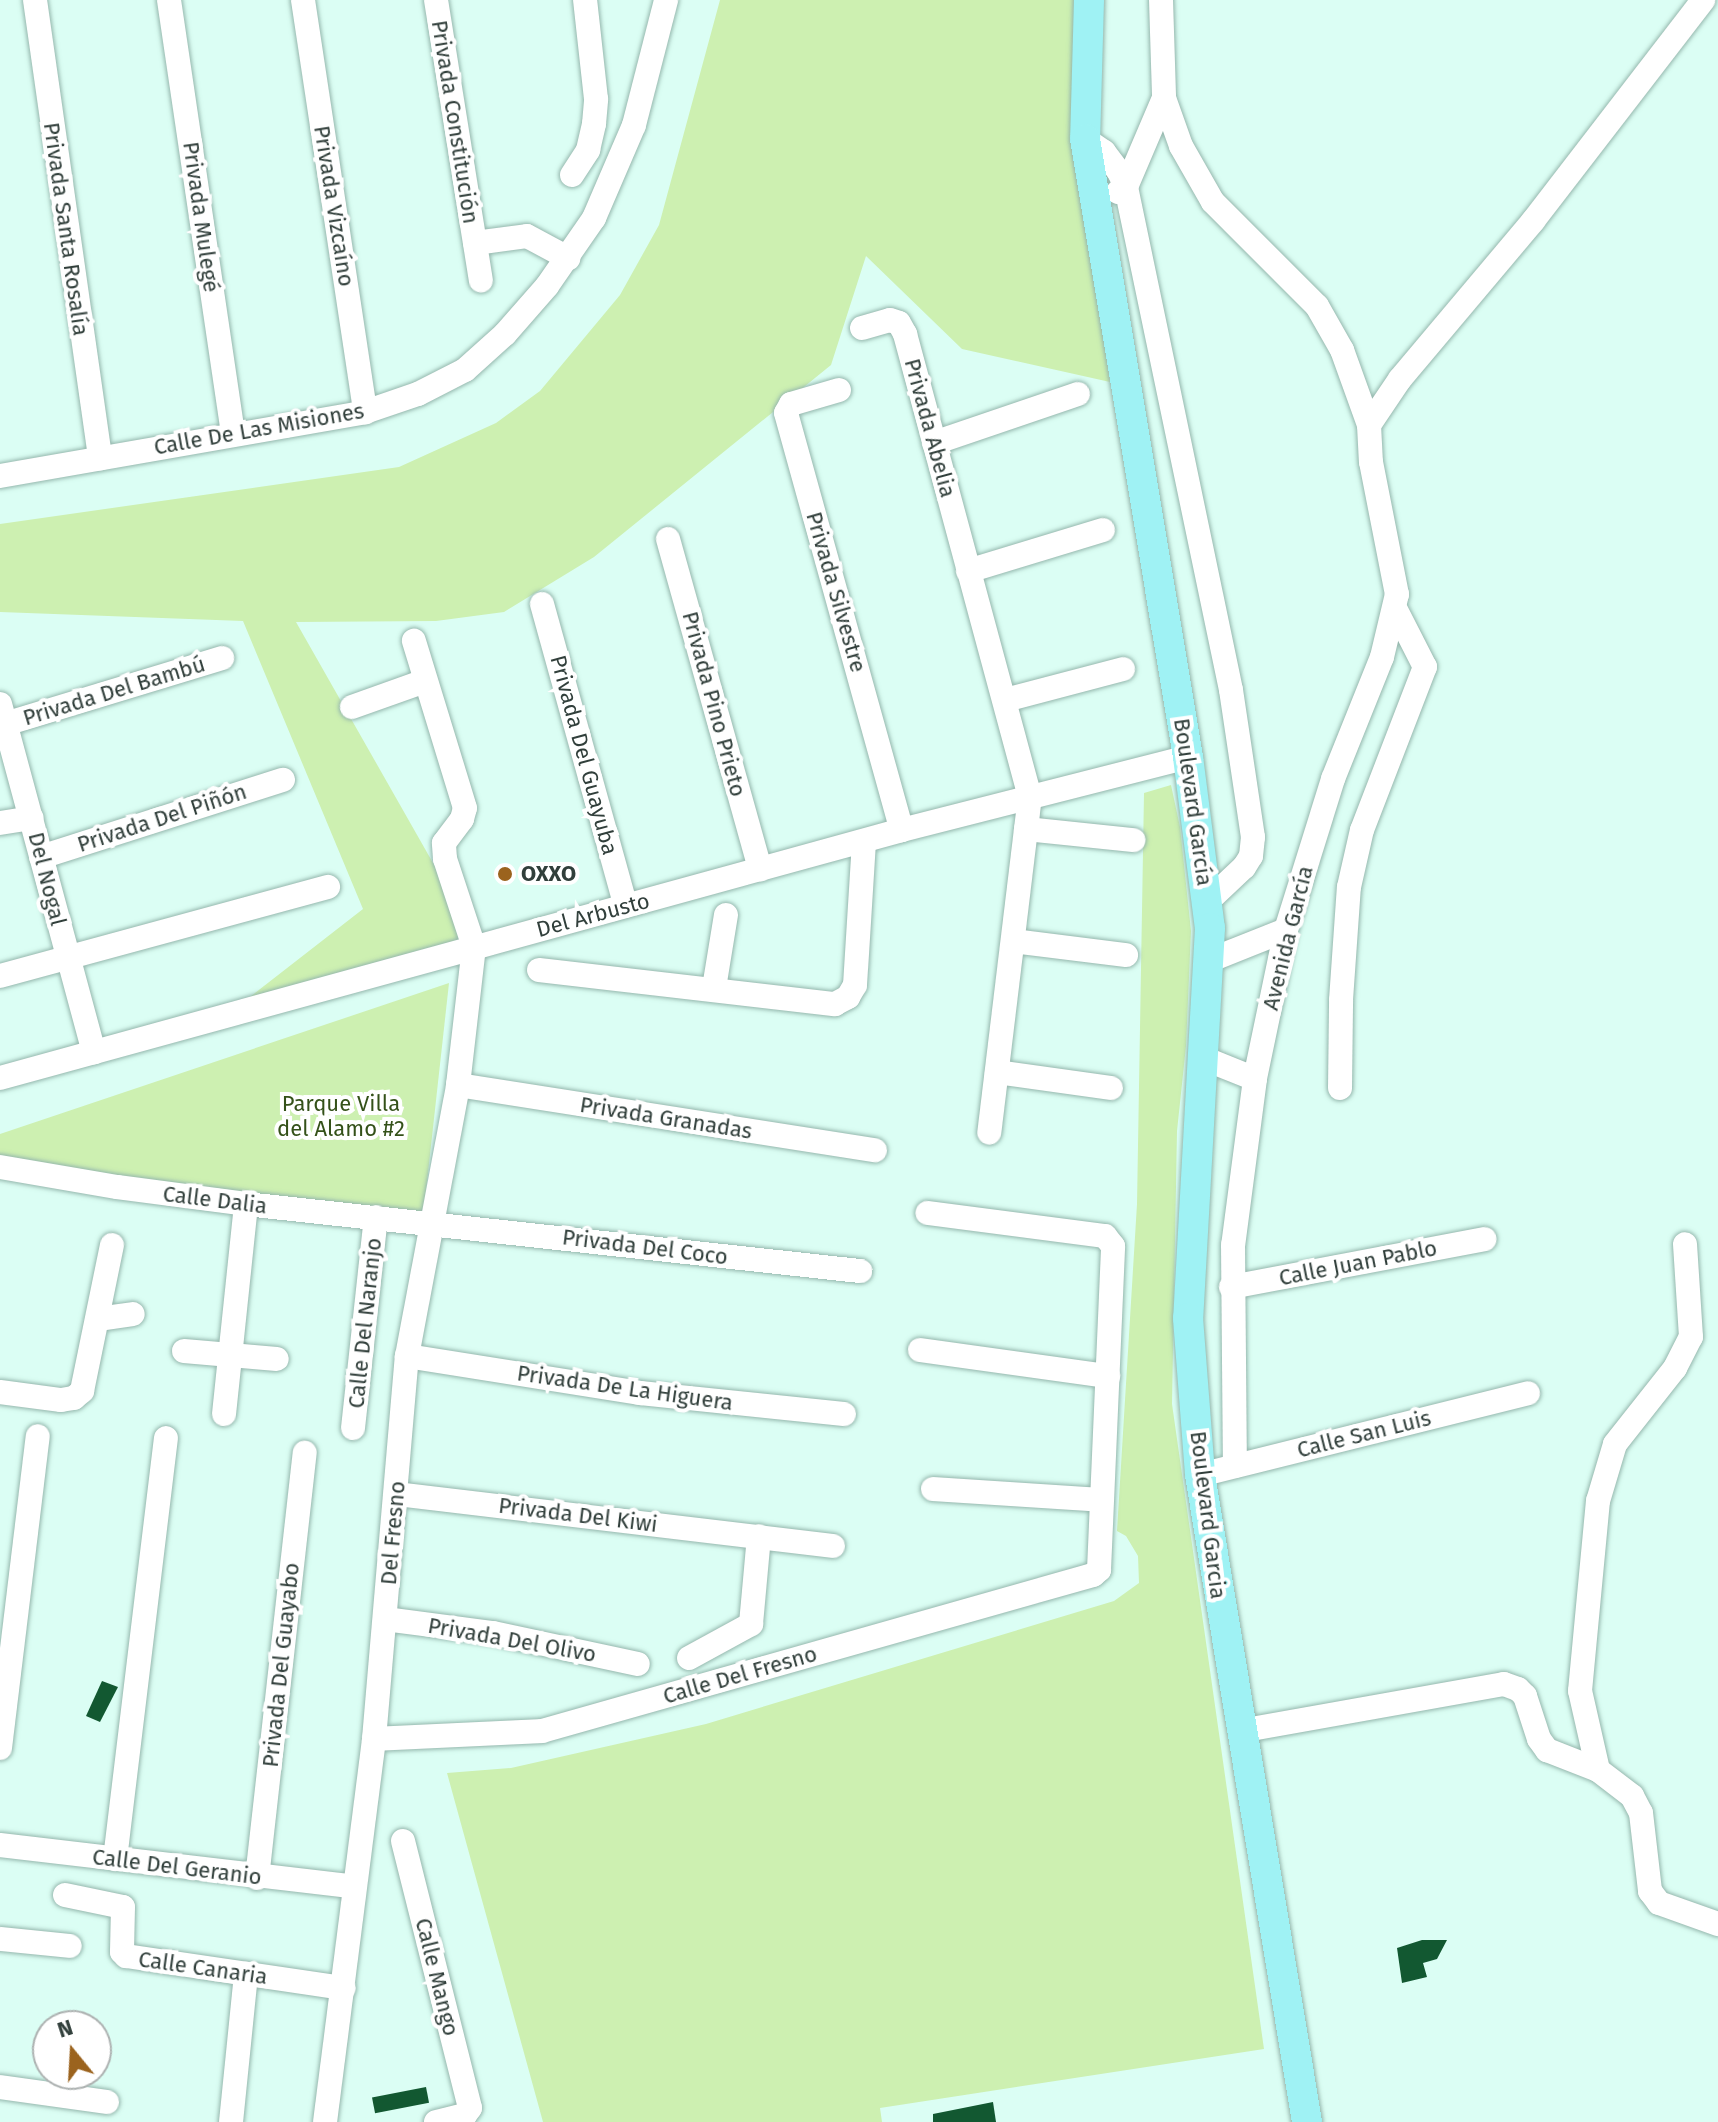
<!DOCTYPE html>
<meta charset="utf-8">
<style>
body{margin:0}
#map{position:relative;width:1718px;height:2122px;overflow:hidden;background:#dbfef4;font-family:"Fira Sans",sans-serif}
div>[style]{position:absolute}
.green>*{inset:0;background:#cdf0b1}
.building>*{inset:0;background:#125831;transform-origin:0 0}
.roads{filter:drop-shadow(0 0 2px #95b7ad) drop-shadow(0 0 2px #95b7ad)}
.minor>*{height:24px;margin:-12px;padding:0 12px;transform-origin:12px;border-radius:12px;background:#fff}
.major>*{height:30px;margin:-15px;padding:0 15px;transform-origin:15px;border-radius:15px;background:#9ff2f4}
.dots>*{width:22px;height:22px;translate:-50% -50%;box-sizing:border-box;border:4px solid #fff;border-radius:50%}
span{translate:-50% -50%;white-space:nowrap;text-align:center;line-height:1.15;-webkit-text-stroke:8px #fff;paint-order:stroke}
.street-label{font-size:22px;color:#313f3b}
.poi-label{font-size:22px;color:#313f3b;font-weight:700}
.left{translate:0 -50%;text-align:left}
.park-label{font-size:22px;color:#345119}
.north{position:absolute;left:32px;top:2010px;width:80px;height:80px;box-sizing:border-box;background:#fff;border:2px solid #adb2b1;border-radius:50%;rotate:342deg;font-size:22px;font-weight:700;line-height:32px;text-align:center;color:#313f3b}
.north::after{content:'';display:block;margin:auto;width:28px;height:36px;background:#9b631e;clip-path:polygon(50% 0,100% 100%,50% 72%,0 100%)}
</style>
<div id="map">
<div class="green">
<i style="clip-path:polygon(720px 0,1078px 0,1080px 171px,1110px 382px,962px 349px,866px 256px,831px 365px,594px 557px,504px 612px,436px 621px,296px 622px,466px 921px,474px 947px,224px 1017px,363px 909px,243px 621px,0 612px,0 524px,399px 467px,496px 423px,540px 391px,620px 295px,659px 225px)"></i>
<i style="clip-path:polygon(1171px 785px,1180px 827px,1191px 931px,1186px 1046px,1177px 1131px,1172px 1404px,1264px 2049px,880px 2108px,882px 2122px,543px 2122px,447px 1773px,511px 1768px,706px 1724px,1114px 1601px,1139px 1583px,1138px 1556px,1126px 1536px,1117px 1531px,1137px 1204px,1144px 793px)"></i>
<i style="clip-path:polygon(449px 983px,423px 1218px,0 1162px,0 1134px)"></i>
</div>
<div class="building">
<i style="clip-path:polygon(102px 1681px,118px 1687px,100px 1722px,86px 1716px)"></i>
<i style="clip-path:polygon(1422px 1940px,1447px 1940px,1437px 1959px,1423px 1963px,1427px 1977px,1402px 1983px,1397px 1948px)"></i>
<i style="left:426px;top:2087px;width:16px;height:55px;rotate:79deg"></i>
<i style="clip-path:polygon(993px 2102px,996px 2122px,933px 2122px,933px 2114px)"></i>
</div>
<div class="roads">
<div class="minor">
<i style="left:35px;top:0;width:463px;rotate:81.9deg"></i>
<i style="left:169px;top:0;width:438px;rotate:81.6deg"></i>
<i style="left:303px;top:0;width:417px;rotate:81.4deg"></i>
<i style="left:436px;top:0;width:284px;rotate:80.9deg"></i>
<i style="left:1161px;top:0;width:98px;rotate:88.2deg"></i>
<i style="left:1164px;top:98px;width:51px;rotate:70.5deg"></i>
<i style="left:1181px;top:146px;width:64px;rotate:60.3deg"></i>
<i style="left:1213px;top:202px;width:147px;rotate:45deg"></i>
<i style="left:1317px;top:306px;width:51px;rotate:60.4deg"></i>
<i style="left:1342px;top:350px;width:80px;rotate:70.2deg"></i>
<i style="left:1369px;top:425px;width:37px;rotate:87deg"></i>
<i style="left:1371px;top:462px;width:135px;rotate:78.9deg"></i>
<i style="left:1397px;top:594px;width:65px;rotate:103.4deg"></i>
<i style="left:1382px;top:657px;width:131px;rotate:111.9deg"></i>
<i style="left:1333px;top:779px;width:158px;rotate:107.3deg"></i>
<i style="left:1286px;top:930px;width:152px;rotate:101.8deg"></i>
<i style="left:1255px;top:1079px;width:167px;rotate:97.5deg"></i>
<i style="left:1233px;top:1245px;width:221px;rotate:89.5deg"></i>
<i style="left:1085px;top:139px;width:23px;rotate:34deg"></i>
<i style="left:1104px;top:152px;width:25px;rotate:53deg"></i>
<i style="left:1119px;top:172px;width:17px;rotate:65deg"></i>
<i style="left:1126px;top:187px;width:514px;rotate:78.21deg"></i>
<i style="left:1231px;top:690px;width:149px;rotate:81.5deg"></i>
<i style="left:1253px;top:837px;width:19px;rotate:96deg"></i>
<i style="left:1251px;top:856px;width:13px;rotate:122deg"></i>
<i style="left:1244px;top:867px;width:51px;rotate:136.6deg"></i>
<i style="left:572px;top:175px;width:30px;rotate:-57deg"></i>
<i style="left:588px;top:150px;width:27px;rotate:-77deg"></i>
<i style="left:594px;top:124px;width:25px;rotate:-85deg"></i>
<i style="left:596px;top:99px;width:100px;rotate:-96.3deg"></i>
<i style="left:1118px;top:192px;width:9px;rotate:-32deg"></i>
<i style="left:1126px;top:187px;width:97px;rotate:-66.9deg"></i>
<i style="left:475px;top:243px;width:52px;rotate:-7.7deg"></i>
<i style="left:527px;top:236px;width:47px;rotate:28.2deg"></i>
<i style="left:862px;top:328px;width:29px;rotate:-16deg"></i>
<i style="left:890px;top:320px;width:9px;rotate:18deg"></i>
<i style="left:899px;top:323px;width:13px;rotate:61deg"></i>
<i style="left:905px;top:334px;width:479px;rotate:74.9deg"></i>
<i style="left:1030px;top:796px;width:339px;rotate:96.9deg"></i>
<i style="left:839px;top:390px;width:50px;rotate:163.7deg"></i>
<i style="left:791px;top:404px;width:10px;rotate:119deg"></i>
<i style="left:786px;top:413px;width:433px;rotate:74.5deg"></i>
<i style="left:1369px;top:425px;width:55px;rotate:-56deg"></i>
<i style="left:1400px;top:379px;width:207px;rotate:-49.9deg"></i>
<i style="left:1533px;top:221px;width:279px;rotate:-52.4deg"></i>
<i style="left:934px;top:443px;width:152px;rotate:-18.8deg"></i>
<i style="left:0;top:476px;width:371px;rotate:-9.9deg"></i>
<i style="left:365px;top:412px;width:56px;rotate:-18.8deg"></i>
<i style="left:418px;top:394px;width:53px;rotate:-27.1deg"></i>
<i style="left:465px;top:370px;width:54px;rotate:-42deg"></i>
<i style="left:505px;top:334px;width:64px;rotate:-48.8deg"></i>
<i style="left:547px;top:286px;width:83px;rotate:-55.3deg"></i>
<i style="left:594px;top:218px;width:101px;rotate:-66.7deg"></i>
<i style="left:634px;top:125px;width:129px;rotate:-75.6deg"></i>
<i style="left:668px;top:539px;width:343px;rotate:74.4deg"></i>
<i style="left:968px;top:571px;width:141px;rotate:-16.9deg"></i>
<i style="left:542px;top:604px;width:313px;rotate:74.5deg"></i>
<i style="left:1005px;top:700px;width:122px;rotate:-14.7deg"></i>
<i style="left:0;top:704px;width:361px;rotate:74.9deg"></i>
<i style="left:352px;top:707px;width:77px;rotate:-19.6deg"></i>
<i style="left:5px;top:724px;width:227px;rotate:-16.9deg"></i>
<i style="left:0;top:823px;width:32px;rotate:-9deg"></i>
<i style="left:1026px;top:829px;width:108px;rotate:5.9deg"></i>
<i style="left:41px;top:857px;width:254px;rotate:-17.7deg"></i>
<i style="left:1013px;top:941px;width:114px;rotate:7.1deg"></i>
<i style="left:1208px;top:961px;width:84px;rotate:-21.7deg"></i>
<i style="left:539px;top:970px;width:298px;rotate:6.6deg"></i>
<i style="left:835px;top:1004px;width:15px;rotate:-28deg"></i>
<i style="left:848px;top:997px;width:14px;rotate:-60deg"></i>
<i style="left:855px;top:985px;width:144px;rotate:-86.4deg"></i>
<i style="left:0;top:976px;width:340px;rotate:-15.2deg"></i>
<i style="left:714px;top:988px;width:74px;rotate:-80.7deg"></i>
<i style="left:1203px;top:1058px;width:56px;rotate:22deg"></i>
<i style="left:997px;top:1072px;width:115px;rotate:8deg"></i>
<i style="left:0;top:1078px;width:935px;rotate:-15.37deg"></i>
<i style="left:902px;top:830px;width:295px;rotate:-14.3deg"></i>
<i style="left:458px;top:1085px;width:422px;rotate:8.9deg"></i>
<i style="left:1340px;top:1088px;width:88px;rotate:-89.3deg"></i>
<i style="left:1341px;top:1000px;width:113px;rotate:-86deg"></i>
<i style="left:1349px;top:887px;width:58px;rotate:-77.2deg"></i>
<i style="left:1362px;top:830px;width:175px;rotate:-68.9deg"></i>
<i style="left:1425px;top:667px;width:64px;rotate:-117deg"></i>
<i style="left:0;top:1167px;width:119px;rotate:9.7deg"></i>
<i style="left:117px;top:1187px;width:130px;rotate:7.5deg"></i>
<i style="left:246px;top:1204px;width:618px;rotate:6.23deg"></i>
<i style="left:1231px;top:1287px;width:258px;rotate:-10.7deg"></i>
<i style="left:98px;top:1319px;width:35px;rotate:-8deg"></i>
<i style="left:920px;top:1350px;width:190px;rotate:7.9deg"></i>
<i style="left:184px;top:1351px;width:93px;rotate:4.9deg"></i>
<i style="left:407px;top:1356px;width:236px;rotate:9deg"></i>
<i style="left:640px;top:1393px;width:205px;rotate:5.9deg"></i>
<i style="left:0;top:1392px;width:62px;rotate:7.5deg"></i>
<i style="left:61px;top:1400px;width:13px;rotate:-9deg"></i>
<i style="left:74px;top:1398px;width:11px;rotate:-41deg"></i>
<i style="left:82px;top:1391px;width:149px;rotate:-78.4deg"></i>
<i style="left:224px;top:1414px;width:211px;rotate:-84deg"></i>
<i style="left:353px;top:1428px;width:212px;rotate:-83.8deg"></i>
<i style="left:1200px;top:1475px;width:338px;rotate:-14deg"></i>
<i style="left:933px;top:1489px;width:168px;rotate:3.7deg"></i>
<i style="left:397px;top:1494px;width:439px;rotate:6.8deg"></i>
<i style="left:385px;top:1619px;width:109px;rotate:7.4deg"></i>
<i style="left:493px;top:1633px;width:148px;rotate:12.1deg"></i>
<i style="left:689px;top:1658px;width:71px;rotate:-28.7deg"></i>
<i style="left:751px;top:1624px;width:88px;rotate:-84.8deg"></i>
<i style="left:1240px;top:1731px;width:268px;rotate:-10.1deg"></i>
<i style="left:1504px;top:1684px;width:15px;rotate:20deg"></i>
<i style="left:1518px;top:1689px;width:10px;rotate:45deg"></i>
<i style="left:1525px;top:1696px;width:45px;rotate:72deg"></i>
<i style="left:1539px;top:1739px;width:14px;rotate:54deg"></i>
<i style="left:1547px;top:1750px;width:55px;rotate:21.4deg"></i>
<i style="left:1598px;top:1770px;width:43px;rotate:37.4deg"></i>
<i style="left:1632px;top:1796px;width:19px;rotate:62deg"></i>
<i style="left:1641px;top:1813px;width:79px;rotate:83.4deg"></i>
<i style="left:1650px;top:1891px;width:15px;rotate:53deg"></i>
<i style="left:1659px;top:1903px;width:63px;rotate:19.6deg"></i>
<i style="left:374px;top:1739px;width:168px;rotate:-2.7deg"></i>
<i style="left:542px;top:1731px;width:573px;rotate:-15.81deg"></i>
<i style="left:1093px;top:1575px;width:8px;rotate:-40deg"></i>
<i style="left:1099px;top:1570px;width:324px;rotate:-87.5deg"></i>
<i style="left:1113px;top:1246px;width:13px;rotate:-129deg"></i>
<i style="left:1105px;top:1236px;width:179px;rotate:-172.6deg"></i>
<i style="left:0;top:1748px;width:314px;rotate:-83.1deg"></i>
<i style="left:1598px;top:1770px;width:81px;rotate:-102.8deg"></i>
<i style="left:1580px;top:1691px;width:191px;rotate:-84.6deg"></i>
<i style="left:1598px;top:1501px;width:59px;rotate:-73.4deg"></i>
<i style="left:1615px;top:1444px;width:97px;rotate:-51.7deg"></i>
<i style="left:1675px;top:1368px;width:35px;rotate:-63deg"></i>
<i style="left:1691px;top:1337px;width:93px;rotate:-93.7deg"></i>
<i style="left:403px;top:1841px;width:275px;rotate:75.9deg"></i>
<i style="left:470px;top:2108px;width:9px;rotate:126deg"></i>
<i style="left:465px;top:2115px;width:30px;rotate:166deg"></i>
<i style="left:0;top:1845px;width:357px;rotate:6.7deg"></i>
<i style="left:115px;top:1859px;width:424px;rotate:-83.1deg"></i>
<i style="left:257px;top:1878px;width:428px;rotate:-83.6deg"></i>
<i style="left:65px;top:1895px;width:59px;rotate:11.7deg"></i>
<i style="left:123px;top:1907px;width:45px;rotate:91.3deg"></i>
<i style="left:122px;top:1952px;width:6px;rotate:45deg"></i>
<i style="left:126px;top:1956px;width:220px;rotate:8.4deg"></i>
<i style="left:0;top:1939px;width:70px;rotate:5.7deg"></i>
<i style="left:0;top:2087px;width:108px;rotate:8deg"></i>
<i style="left:231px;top:2122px;width:149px;rotate:-84.2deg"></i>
<i style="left:325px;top:2122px;width:386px;rotate:-82.7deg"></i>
<i style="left:374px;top:1739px;width:384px;rotate:-85.1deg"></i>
<i style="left:407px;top:1356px;width:276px;rotate:-79.3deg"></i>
<i style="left:458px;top:1085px;width:139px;rotate:-83.4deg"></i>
<i style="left:474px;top:947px;width:93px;rotate:-108.2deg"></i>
<i style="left:445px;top:859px;width:16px;rotate:-94deg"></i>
<i style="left:444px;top:843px;width:30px;rotate:-53deg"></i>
<i style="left:462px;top:819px;width:11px;rotate:-75deg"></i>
<i style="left:465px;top:808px;width:175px;rotate:-107deg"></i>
</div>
<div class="major">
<i style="left:1089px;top:0;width:139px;rotate:91.6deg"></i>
<i style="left:1085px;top:139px;width:627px;rotate:80.54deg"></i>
<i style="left:1188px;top:757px;width:172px;rotate:82.7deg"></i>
<i style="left:1210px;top:928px;width:391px;rotate:93.2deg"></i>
<i style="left:1188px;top:1318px;width:157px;rotate:85.6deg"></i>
<i style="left:1200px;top:1475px;width:656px;rotate:80.61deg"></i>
</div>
</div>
<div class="dots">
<i style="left:505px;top:874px;background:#9b631e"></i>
</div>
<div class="street-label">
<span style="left:455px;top:122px;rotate:81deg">Privada Constitución</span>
<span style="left:334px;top:206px;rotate:81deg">Privada Vizcaíno</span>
<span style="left:201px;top:217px;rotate:82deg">Privada Mulegé</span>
<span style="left:66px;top:229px;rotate:82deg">Privada Santa Rosalía</span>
<span style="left:930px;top:428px;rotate:75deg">Privada Abelia</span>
<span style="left:259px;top:429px;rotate:-10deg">Calle De Las Misiones</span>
<span style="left:836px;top:592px;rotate:74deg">Privada Silvestre</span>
<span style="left:114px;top:691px;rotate:-17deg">Privada Del Bambú</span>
<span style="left:714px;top:704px;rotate:75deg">Privada Pino Prieto</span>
<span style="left:584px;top:755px;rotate:75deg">Privada Del Guayuba</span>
<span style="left:1193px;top:802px;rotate:82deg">Boulevard García</span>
<span style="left:162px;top:818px;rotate:-18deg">Privada Del Piñón</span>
<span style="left:47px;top:879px;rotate:76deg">Del Nogal</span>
<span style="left:593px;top:915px;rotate:-15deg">Del Arbusto</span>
<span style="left:1288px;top:938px;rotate:-76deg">Avenida García</span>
<span style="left:666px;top:1118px;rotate:9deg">Privada Granadas</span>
<span style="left:215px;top:1200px;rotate:7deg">Calle Dalia</span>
<span style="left:645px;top:1247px;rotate:7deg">Privada Del Coco</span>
<span style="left:1358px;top:1263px;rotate:-11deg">Calle Juan Pablo</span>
<span style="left:365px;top:1323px;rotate:-84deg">Calle Del Naranjo</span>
<span style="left:625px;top:1388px;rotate:8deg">Privada De La Higuera</span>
<span style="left:1364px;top:1434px;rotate:-14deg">Calle San Luis</span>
<span style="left:578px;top:1515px;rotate:7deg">Privada Del Kiwi</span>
<span style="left:1208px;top:1515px;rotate:83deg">Boulevard Garcia</span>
<span style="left:393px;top:1533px;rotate:-85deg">Del Fresno</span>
<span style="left:512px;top:1640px;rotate:10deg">Privada Del Olivo</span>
<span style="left:281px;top:1665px;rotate:-84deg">Privada Del Guayabo</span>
<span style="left:740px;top:1675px;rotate:-16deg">Calle Del Fresno</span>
<span style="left:177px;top:1867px;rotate:7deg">Calle Del Geranio</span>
<span style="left:203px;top:1968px;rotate:8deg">Calle Canaria</span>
<span style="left:437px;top:1977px;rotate:76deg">Calle Mango</span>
</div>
<div class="poi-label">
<span class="left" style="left:521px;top:874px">OXXO</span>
</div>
<div class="park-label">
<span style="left:341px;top:1116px">Parque Villa<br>del Alamo #2</span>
</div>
<div class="north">N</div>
</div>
